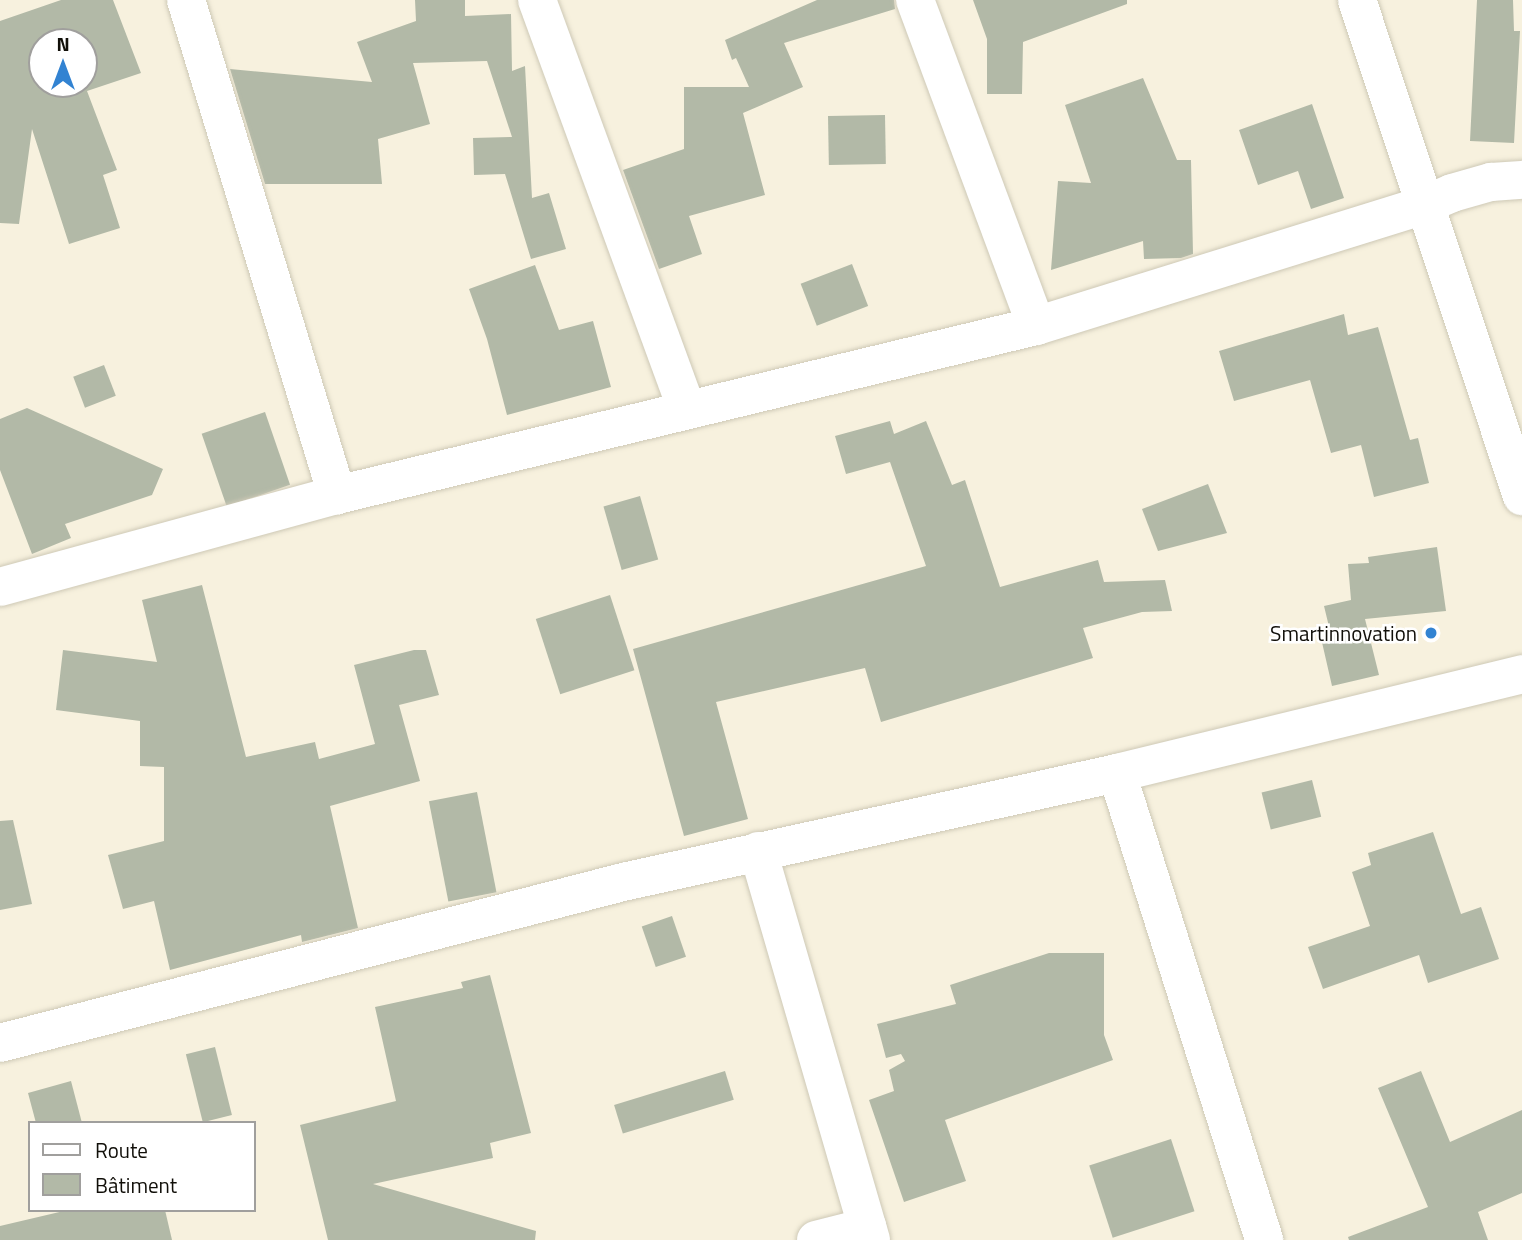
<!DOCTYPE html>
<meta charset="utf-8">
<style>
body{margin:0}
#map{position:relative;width:1522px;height:1240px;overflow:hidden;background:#f7f1de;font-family:"Titillium Web",sans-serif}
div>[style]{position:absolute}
.building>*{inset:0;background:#b2b9a7;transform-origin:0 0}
.roads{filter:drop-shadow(0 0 2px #cec9b6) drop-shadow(0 0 2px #cec9b6)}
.minor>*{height:38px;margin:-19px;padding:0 19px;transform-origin:19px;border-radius:19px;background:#fff}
.dots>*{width:19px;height:19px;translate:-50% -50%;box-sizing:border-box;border:4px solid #fff;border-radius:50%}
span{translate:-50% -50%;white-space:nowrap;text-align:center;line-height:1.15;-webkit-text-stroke:5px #fff;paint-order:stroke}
.poi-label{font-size:21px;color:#110f09}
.right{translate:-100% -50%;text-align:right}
.legend{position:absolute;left:28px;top:1121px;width:228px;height:91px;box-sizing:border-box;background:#fff;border:2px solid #a09f9d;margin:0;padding:9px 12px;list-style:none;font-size:21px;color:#110f09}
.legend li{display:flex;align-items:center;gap:14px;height:35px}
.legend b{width:35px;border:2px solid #a09f9d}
.north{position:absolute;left:28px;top:28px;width:70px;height:70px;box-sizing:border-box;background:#fff;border:2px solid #a09f9d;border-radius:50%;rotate:0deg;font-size:19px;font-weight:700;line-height:28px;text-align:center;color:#110f09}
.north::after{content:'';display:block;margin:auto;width:24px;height:32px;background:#3283d2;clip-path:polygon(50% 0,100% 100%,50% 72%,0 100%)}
</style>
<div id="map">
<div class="building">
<i style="clip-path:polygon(evenodd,61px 0,113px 0,141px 73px,87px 91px,117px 170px,103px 175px,120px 228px,69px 244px,32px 129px,19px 224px,0 223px,0 21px,61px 0,42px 42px,84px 42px,84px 84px,42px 84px,42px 42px)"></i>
<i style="clip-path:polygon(415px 0,465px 0,465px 16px,511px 14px,512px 71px,525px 66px,532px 198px,549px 193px,566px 249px,531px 259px,505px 174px,474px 175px,473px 138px,512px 137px,487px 61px,413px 63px,430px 124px,378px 139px,382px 184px,265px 184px,230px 69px,372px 82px,357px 42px,416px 21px)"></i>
<i style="clip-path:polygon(817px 0,894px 0,895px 9px,784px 43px,803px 87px,743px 113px,765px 195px,689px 216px,702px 254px,659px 269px,623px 170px,684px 149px,684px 87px,749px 87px,736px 58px,732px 60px,725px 40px)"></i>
<i style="clip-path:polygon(973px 0,1127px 0,1127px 4px,1023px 42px,1022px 94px,987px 94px,987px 39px)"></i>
<i style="clip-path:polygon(1477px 0,1513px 0,1514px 31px,1520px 31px,1514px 143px,1470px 141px)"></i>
<i style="clip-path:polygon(1143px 78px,1177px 160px,1191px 160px,1193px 254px,1181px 258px,1144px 259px,1143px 241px,1051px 270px,1058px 181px,1091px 183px,1065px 105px)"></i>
<i style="clip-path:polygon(1312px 104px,1344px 198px,1311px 209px,1298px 171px,1258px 185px,1239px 130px)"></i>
<i style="left:885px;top:115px;width:49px;height:57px;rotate:89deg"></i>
<i style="left:852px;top:264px;width:45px;height:55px;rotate:69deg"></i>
<i style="clip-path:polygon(535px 265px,559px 330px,593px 321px,611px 387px,507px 415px,487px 339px,469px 289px)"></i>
<i style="clip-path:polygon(1344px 314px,1348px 335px,1378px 327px,1410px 440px,1418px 438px,1429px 483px,1374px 497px,1361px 445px,1331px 453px,1310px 380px,1234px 401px,1219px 351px)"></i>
<i style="left:104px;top:365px;width:33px;height:33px;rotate:69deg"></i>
<i style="clip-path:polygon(27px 408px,163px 469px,152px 495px,65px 524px,71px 538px,32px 554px,0 470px,0 419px)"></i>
<i style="left:265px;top:412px;width:77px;height:67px;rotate:71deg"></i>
<i style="clip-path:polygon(890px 421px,894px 434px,926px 421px,952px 485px,965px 480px,1000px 587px,1098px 560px,1104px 582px,1165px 580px,1172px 611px,1142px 612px,1083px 628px,1093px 658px,881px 722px,865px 668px,716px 702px,748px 819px,684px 836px,633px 649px,926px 566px,890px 462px,846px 474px,835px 436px)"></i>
<i style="clip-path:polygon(1208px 484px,1227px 533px,1158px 551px,1142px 509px)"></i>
<i style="left:640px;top:496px;width:66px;height:38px;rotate:74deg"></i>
<i style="clip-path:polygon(1437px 547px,1446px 611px,1365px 619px,1379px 675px,1332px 686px,1321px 638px,1331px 635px,1324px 606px,1351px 600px,1348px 564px,1369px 563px,1368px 557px)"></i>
<i style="clip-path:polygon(202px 585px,246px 757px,315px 742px,319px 759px,375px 744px,354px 665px,414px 650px,426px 650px,439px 695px,399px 705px,420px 781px,330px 806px,358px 928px,302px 942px,301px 935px,170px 970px,154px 901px,123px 909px,108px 855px,164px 841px,164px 767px,140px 766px,140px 721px,56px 710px,63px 650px,157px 662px,142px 600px)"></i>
<i style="left:610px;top:595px;width:79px;height:78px;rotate:72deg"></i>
<i style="left:1312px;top:780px;width:38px;height:52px;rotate:76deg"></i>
<i style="left:477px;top:792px;width:102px;height:49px;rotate:79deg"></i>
<i style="clip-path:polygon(13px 820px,32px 904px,0 910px,0 821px)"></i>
<i style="clip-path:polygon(1433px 832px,1461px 914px,1481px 907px,1499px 959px,1428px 983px,1419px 955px,1323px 989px,1308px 947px,1370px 926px,1352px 872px,1371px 865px,1368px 853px)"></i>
<i style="left:672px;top:916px;width:43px;height:32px;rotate:71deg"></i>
<i style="clip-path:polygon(1049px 953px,1104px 953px,1104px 1035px,1113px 1060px,945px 1120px,966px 1181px,904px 1202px,869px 1100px,894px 1091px,889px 1070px,905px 1061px,901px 1054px,886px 1058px,877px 1024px,956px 1004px,950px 985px)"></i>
<i style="clip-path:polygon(490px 975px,531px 1133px,490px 1143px,493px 1158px,373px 1184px,536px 1231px,535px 1240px,328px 1240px,300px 1125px,396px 1101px,375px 1007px,463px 988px,461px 982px)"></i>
<i style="left:215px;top:1047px;width:70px;height:30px;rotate:76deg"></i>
<i style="left:725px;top:1071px;width:30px;height:116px;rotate:73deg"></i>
<i style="clip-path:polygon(1421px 1071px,1450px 1142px,1522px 1110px,1522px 1193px,1478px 1212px,1488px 1240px,1349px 1240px,1348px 1237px,1428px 1207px,1378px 1088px)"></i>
<i style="clip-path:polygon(71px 1081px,82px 1123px,36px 1123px,28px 1093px)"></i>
<i style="left:1171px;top:1139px;width:76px;height:86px;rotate:72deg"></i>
<i style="clip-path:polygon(68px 1210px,165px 1210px,172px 1240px,0 1240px,0 1226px)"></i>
</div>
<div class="roads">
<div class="minor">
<i style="left:186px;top:0;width:518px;rotate:73.04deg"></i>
<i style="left:537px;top:0;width:436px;rotate:69.9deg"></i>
<i style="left:915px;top:0;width:348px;rotate:69.6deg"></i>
<i style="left:1357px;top:0;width:523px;rotate:71.6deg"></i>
<i style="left:0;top:587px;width:349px;rotate:-15.3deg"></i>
<i style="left:337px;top:495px;width:719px;rotate:-13.59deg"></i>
<i style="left:1036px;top:326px;width:406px;rotate:-17.3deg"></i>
<i style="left:1424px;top:205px;width:30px;rotate:-23deg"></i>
<i style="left:1452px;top:193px;width:41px;rotate:-15.8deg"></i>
<i style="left:1491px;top:182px;width:31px;rotate:-4deg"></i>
<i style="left:1117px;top:773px;width:490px;rotate:72.5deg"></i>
<i style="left:758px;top:851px;width:405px;rotate:73.8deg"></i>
<i style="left:0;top:1043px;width:643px;rotate:-14.49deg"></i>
<i style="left:623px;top:882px;width:506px;rotate:-12.44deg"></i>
<i style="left:1117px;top:773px;width:417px;rotate:-13.7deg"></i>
<i style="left:816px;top:1240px;width:53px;rotate:-14.3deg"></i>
</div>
</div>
<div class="dots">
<i style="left:1431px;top:633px;background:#3283d2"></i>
</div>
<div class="poi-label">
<span class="right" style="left:1417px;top:633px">Smartinnovation</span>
</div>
<ul class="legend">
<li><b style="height:9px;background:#fff"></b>Route</li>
<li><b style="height:19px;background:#b2b9a7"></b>Bâtiment</li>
</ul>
<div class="north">N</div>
</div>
